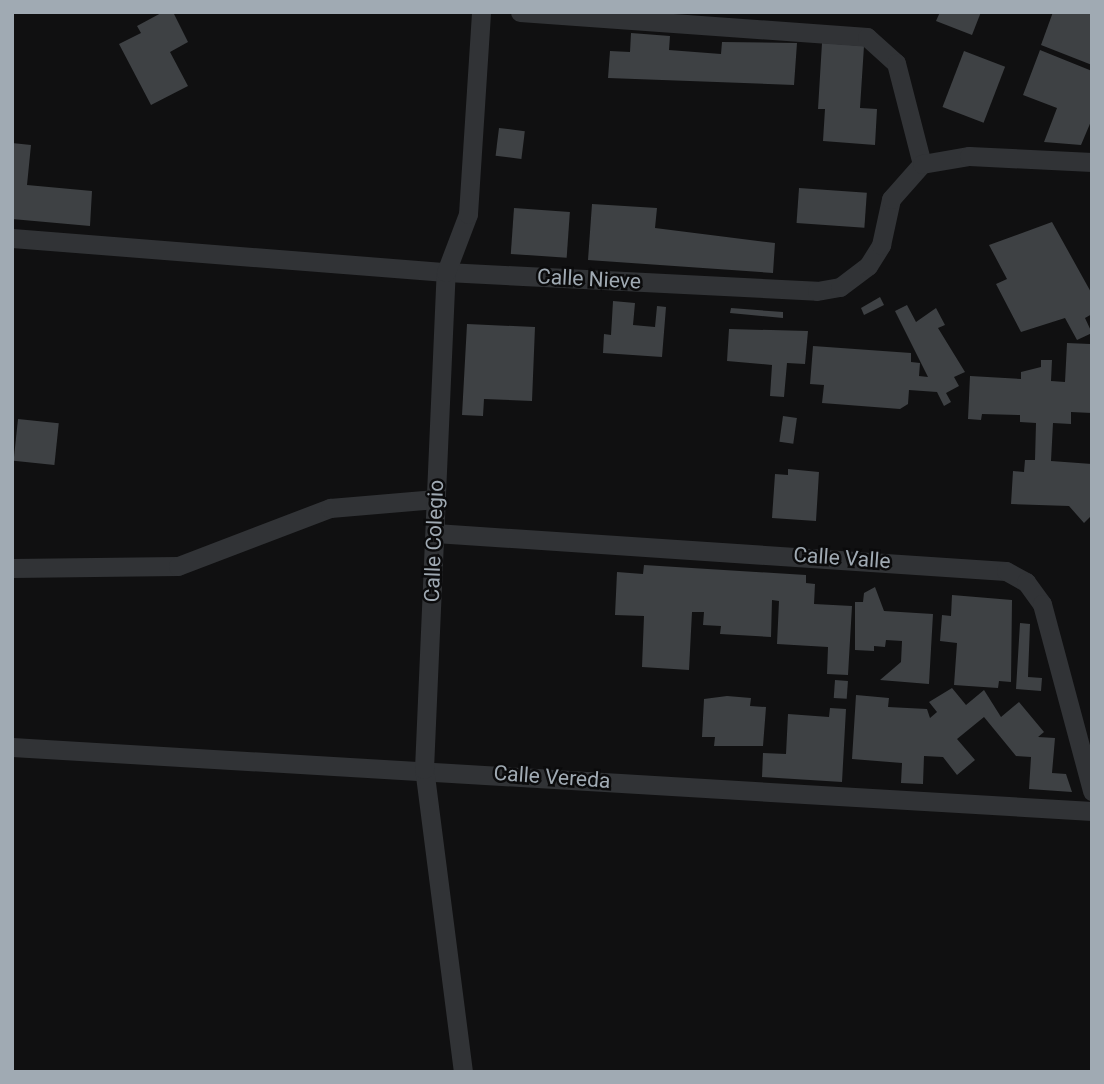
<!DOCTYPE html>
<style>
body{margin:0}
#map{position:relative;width:1104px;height:1084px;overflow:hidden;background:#101011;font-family:Roboto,sans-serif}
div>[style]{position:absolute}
.building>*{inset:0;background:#3e4144;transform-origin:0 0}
.minor>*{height:19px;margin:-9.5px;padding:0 9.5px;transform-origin:9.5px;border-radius:9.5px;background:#313336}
span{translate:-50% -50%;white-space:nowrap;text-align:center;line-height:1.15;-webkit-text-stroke:5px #0b0b0c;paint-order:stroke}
.street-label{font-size:21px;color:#a0aab3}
.frame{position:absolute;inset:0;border:14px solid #a0aab3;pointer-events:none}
</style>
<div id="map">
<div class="building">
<i style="clip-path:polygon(163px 12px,173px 12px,188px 42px,170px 52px,188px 86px,151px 105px,119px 44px,141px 33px,137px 26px)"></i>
<i style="clip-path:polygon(940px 12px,981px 12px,972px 35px,936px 21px)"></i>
<i style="clip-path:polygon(1053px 12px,1092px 12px,1092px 65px,1041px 45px)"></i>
<i style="clip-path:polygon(631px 33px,670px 36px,669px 50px,721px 54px,722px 42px,797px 43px,794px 85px,608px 78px,610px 51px,630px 52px)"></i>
<i style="clip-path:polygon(822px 43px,864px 46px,860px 108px,877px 109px,875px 145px,823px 141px,825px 109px,818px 109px)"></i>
<i style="clip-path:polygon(1040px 50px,1092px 71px,1092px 119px,1081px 145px,1044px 142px,1057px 108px,1023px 95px)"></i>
<i style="left:964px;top:51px;width:44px;height:60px;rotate:21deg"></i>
<i style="left:499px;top:128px;width:26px;height:28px;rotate:7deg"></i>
<i style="clip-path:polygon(12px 143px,31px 145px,27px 185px,92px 191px,90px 226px,12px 219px)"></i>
<i style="left:799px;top:188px;width:68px;height:35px;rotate:4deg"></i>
<i style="clip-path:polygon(592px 204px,657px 208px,655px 228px,775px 243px,773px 273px,588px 260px)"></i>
<i style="left:514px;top:208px;width:56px;height:46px;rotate:4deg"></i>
<i style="clip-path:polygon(1052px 222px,1092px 294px,1092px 314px,1085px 318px,1092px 333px,1077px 340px,1065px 318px,1021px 332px,996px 284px,1007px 279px,989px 245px)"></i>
<i style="clip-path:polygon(880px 297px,884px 305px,864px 315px,861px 308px)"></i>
<i style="clip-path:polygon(613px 301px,635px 303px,633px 325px,655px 327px,657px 306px,666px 307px,662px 357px,603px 353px,604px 334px,611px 335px)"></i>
<i style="clip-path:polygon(907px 305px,916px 322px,936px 308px,945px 325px,938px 328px,965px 372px,954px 377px,959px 386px,946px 393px,951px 402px,944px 406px,937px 392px,909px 390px,908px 404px,900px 409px,822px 403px,824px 385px,810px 384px,813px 346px,911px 353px,911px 362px,920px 363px,919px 376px,928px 377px,895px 311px)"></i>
<i style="clip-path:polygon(731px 308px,783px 312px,783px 318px,730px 313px)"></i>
<i style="clip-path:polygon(467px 324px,535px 327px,532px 401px,484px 399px,483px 416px,462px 415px)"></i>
<i style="clip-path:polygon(729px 329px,808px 331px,805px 364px,787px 363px,784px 397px,770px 396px,772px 365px,727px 361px)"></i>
<i style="clip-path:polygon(1067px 343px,1090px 344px,1092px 413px,1071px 412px,1071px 424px,1053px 423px,1051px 461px,1092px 464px,1092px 515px,1084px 523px,1069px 506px,1011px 504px,1013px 471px,1024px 472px,1025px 460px,1035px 460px,1036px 423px,1020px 422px,1020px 415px,982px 414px,981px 420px,968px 419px,970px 376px,1021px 379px,1021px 372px,1041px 367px,1041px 360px,1052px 360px,1051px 381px,1065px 382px)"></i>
<i style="left:783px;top:416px;width:14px;height:26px;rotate:8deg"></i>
<i style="left:18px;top:419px;width:41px;height:42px;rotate:6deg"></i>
<i style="clip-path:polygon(788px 469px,819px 472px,816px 521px,772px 518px,775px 474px,788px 475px)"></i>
<i style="clip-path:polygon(644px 565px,806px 575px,806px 583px,815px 584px,814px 604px,852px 606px,848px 675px,827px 674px,828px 647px,777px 644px,779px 601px,772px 600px,771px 637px,720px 634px,721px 626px,703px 625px,704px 612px,692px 612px,689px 670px,642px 667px,644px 616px,615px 615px,617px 572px,643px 574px)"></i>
<i style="clip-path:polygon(875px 587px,884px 611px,933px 614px,929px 684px,880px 680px,901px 662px,902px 641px,886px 640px,885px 647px,874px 646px,874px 651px,855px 650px,855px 602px,863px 602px,864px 593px)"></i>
<i style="clip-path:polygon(952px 595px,1012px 600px,1011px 682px,999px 681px,998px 688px,954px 685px,957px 643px,940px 641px,942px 615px,951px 616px)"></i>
<i style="clip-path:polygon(1020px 623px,1030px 624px,1028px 677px,1042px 678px,1041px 691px,1016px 689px)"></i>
<i style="left:835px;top:680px;width:13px;height:18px;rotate:4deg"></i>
<i style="clip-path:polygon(952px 688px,966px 705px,984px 690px,1001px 717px,1019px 702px,1044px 732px,1038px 737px,1055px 738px,1052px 773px,1066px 774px,1072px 792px,1029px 789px,1031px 757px,1016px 756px,984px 717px,957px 739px,975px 760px,957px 775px,943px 757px,924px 756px,923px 784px,901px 783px,902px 763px,852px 759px,856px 695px,889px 698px,888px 707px,927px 709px,930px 718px,937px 712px,929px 702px)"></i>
<i style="clip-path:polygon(727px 696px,751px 698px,750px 706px,766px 707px,763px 746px,714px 746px,715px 737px,702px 737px,704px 699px)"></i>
<i style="clip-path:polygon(830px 708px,846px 709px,842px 782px,762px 777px,763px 753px,786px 754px,788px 714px,829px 717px)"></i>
</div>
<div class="minor">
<i style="left:520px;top:12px;width:348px;rotate:4.1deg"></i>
<i style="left:867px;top:37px;width:39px;rotate:42deg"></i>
<i style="left:896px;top:63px;width:104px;rotate:75.6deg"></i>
<i style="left:12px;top:238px;width:435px;rotate:4.5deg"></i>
<i style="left:446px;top:272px;width:371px;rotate:2.9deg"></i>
<i style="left:817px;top:291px;width:23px;rotate:-10deg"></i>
<i style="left:840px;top:287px;width:35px;rotate:-37deg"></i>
<i style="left:868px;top:266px;width:25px;rotate:-58deg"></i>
<i style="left:881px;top:245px;width:47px;rotate:-77.7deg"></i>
<i style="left:891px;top:199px;width:47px;rotate:-48.5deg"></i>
<i style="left:922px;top:164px;width:48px;rotate:-9.7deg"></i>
<i style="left:969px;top:156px;width:123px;rotate:2.8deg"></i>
<i style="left:435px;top:533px;width:572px;rotate:3.81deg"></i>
<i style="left:1006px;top:571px;width:23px;rotate:29deg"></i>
<i style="left:1026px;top:582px;width:27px;rotate:54deg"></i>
<i style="left:1042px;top:604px;width:194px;rotate:75deg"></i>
<i style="left:12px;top:568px;width:166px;rotate:-0.7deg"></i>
<i style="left:178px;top:566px;width:163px;rotate:-20.9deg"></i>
<i style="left:330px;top:508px;width:106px;rotate:-4.9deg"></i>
<i style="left:12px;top:747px;width:1082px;rotate:3.39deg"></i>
<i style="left:463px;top:1072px;width:305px;rotate:-97.3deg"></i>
<i style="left:424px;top:769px;width:497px;rotate:-87.5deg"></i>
<i style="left:446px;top:272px;width:62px;rotate:-69.2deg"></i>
<i style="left:468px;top:214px;width:202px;rotate:-86.3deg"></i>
</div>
<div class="street-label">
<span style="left:589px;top:279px;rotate:3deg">Calle Nieve</span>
<span style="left:434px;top:541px;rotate:-88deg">Calle Colegio</span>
<span style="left:842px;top:558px;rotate:4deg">Calle Valle</span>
<span style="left:552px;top:777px;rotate:4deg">Calle Vereda</span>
</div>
<div class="frame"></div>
</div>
